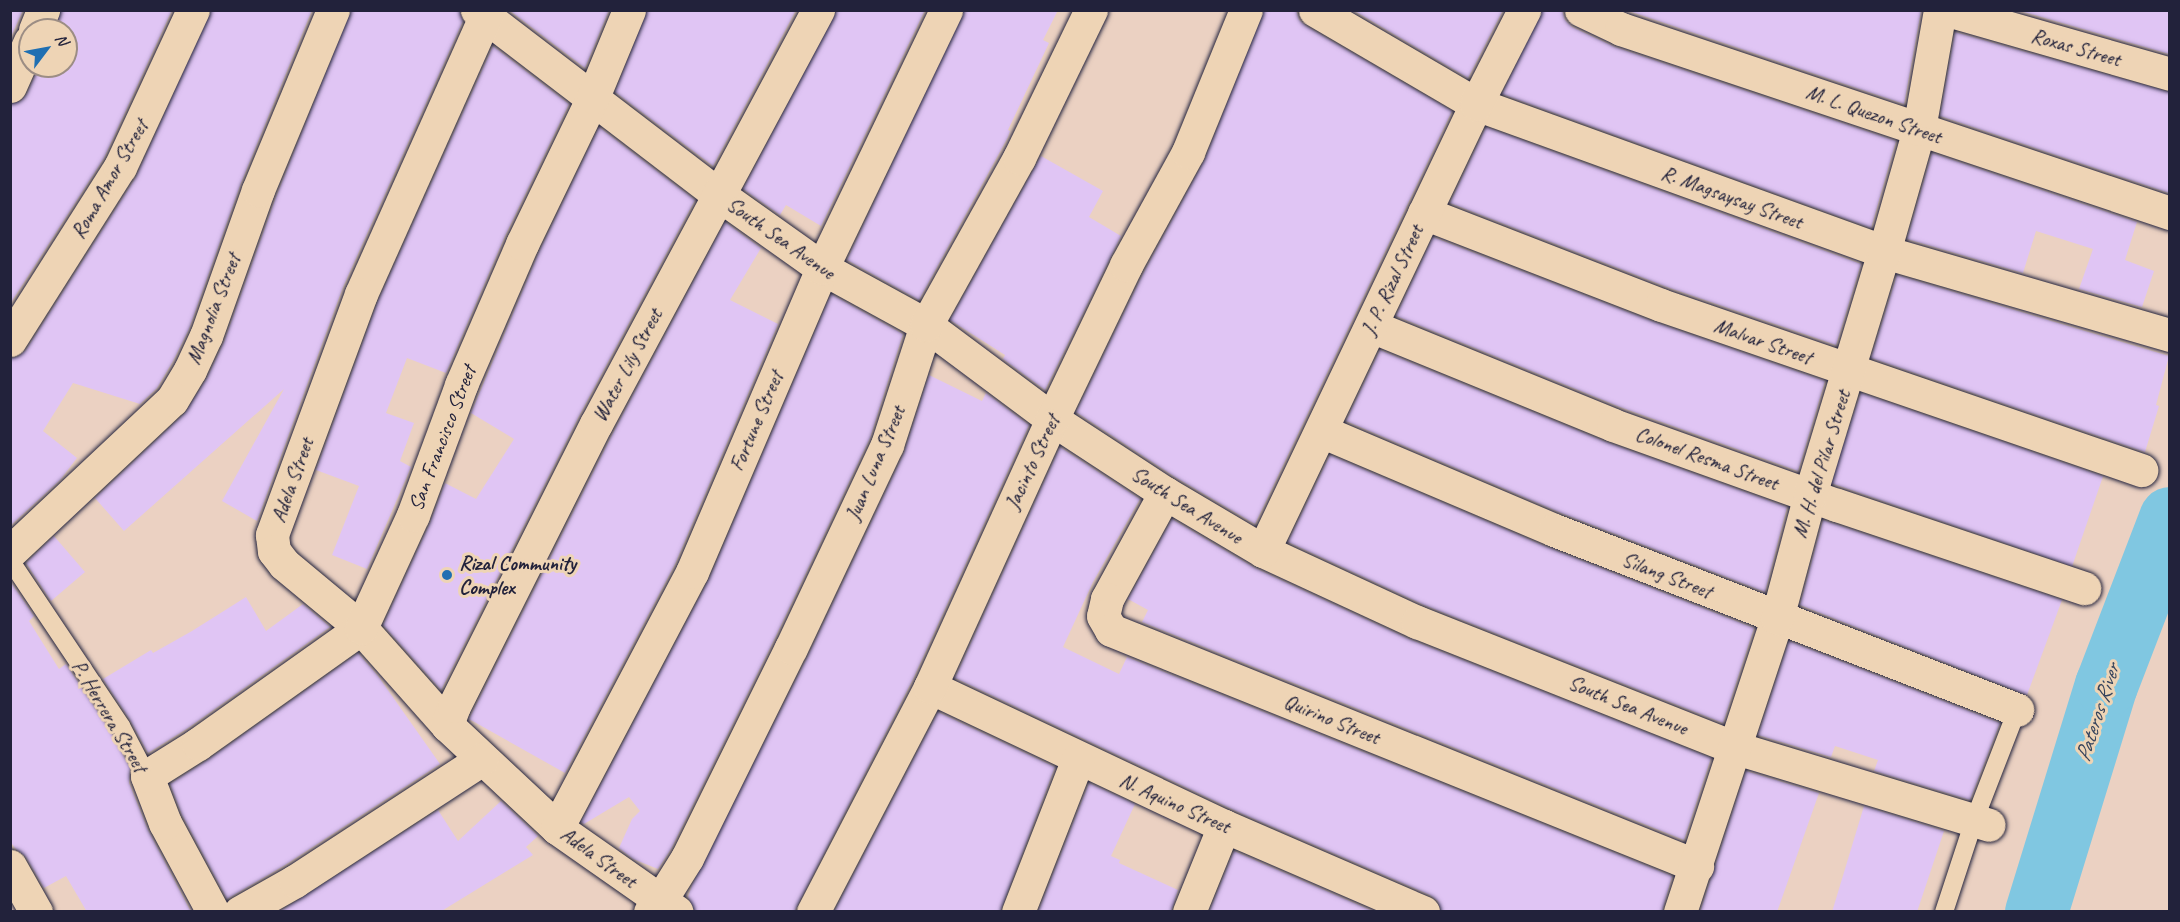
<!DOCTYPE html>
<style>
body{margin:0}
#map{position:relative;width:2180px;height:922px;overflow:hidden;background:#ebd1c2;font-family:Caveat,sans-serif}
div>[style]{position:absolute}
.river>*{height:63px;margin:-31.5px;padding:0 31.5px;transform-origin:31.5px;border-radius:31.5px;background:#80c7e1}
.building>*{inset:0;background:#e0c5f4;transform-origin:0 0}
.roads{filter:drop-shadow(0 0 2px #22223b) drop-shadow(0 0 2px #22223b)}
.lane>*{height:18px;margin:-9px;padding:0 9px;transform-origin:9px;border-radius:9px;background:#eed4b5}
.street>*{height:33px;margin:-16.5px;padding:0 16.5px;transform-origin:16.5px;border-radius:16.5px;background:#eed4b5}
.dots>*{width:16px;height:16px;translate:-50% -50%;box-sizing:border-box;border:3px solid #eed4b5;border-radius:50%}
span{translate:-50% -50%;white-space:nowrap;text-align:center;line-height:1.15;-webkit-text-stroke:6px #eed4b5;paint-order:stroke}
.street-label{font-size:21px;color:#22223b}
.poi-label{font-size:21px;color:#22223b;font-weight:700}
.left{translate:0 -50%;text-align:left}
.water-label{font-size:22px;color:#35435c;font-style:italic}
.frame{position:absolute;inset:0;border:12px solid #22223b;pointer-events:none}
.north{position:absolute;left:18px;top:18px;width:60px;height:60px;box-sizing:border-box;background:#eed4b5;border:2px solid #9c8d84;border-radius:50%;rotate:58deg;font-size:16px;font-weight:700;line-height:24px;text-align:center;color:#22223b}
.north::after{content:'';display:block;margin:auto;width:21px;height:27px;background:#1f6fb2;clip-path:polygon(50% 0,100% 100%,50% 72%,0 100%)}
</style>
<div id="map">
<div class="river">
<i style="left:2036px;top:912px;width:238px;rotate:-72.9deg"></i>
<i style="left:2106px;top:685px;width:179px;rotate:-69deg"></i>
</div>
<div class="building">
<i style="clip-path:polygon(10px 10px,23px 10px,10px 39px)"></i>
<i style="clip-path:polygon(61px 10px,172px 10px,104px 158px,10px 304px,10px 104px,21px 101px,27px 94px,39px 66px,66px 66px,66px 30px,55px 30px)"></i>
<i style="clip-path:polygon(211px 10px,312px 10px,241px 183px,189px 329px,173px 361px,157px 388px,140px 404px,73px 383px,43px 431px,77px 458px,60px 480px,10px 526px,10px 359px,19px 356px,26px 350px,136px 177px)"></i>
<i style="clip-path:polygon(351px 10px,459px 10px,463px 21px,343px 287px,257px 521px,222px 501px,284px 389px,124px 531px,95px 498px,185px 413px,207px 378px,224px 342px,276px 197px)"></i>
<i style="clip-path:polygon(509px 10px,609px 10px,585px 68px)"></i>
<i style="clip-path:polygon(647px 10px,796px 10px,713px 166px,615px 92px)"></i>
<i style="clip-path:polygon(837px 10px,925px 10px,821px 226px,786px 205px,780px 215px,743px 189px)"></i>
<i style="clip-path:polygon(964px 10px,1058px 10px,1043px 40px,1049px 43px,1008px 130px,1010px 131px,1008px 137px,919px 300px,847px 260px)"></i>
<i style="clip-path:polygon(1264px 10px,1296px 10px,1299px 20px,1306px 26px,1452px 111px,1255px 524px,1175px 477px,1076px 412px,1143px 274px,1205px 159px)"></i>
<i style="clip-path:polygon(1353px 10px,1503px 10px,1468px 78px)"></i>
<i style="clip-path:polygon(1542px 10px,1562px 10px,1565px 20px,1572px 27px,1615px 47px,1896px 141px,1871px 228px,1502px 94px)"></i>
<i style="clip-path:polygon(1626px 10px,1920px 10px,1921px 11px,1904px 104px)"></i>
<i style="clip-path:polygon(2017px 10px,2169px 10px,2169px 54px)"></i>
<i style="clip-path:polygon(1955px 32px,2169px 92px,2169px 193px,1940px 116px)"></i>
<i style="clip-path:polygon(493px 46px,569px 104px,505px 236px,446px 373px,407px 358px,386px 413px,414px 423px,400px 461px,411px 467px,367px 569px,332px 555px,359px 486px,316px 470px,378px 301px)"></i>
<i style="clip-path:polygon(599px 127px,695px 200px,579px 416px,441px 690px,383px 625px,430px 523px,445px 483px,476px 499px,514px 439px,471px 413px,539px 252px)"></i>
<i style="clip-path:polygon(1486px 127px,1861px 264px,1836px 345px,1667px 287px,1450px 203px)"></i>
<i style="clip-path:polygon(1932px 153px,2137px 222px,2125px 260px,2154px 271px,2142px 307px,2079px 289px,2093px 249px,2036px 231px,2023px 273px,1907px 239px)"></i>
<i style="clip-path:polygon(1041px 156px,1103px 191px,1089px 217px,1121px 236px,1045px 390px,1003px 359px,1005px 355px,950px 320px)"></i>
<i style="clip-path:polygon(725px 222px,761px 248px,730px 300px,778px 324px,675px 564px,565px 773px,469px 719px,613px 433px)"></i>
<i style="clip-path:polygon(1433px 237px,1654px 322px,1825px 381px,1798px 471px,1620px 407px,1396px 316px)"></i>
<i style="clip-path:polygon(1897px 275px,2169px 356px,2156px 405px,2159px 406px,2145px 452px,1871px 358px)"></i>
<i style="clip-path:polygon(831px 294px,903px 334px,870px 438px,774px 640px,671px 849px,658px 869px,633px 859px,619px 848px,632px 819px,640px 811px,629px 797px,584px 824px,581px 822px,709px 579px)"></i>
<i style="clip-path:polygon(1380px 350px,1606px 442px,1787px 507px,1765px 592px,1561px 513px,1346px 421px)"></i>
<i style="clip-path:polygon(929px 375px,982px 401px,986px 393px,1029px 425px,913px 679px,794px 912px,695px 912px,688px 897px,692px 885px,808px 656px,904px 453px)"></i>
<i style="left:1861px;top:393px;width:256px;height:95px;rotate:19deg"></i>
<i style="clip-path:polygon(1060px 447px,1140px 499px,1093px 582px,1063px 647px,1119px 674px,1127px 657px,1672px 876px,1662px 912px,1441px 912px,1438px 901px,1430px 895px,1238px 812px,955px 678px)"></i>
<i style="clip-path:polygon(1330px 455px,1547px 547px,1754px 628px,1723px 723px,1424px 605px,1288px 542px)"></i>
<i style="clip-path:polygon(1172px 519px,1255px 568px,1409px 639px,1711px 758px,1684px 840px,1142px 622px,1148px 610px,1128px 599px)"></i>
<i style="clip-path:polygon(1823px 520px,2062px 600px,2027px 695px,1800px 605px)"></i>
<i style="clip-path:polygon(54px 536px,85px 572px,51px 601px,26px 563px)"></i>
<i style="clip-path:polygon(10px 581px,34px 616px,29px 621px,59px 669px,66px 664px,111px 732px,130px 768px,129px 783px,148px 830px,191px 912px,87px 912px,66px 876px,44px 888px,26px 857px,15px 848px,10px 841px)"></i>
<i style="clip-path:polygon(246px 597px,266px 631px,303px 604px,330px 627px,188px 728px,148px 753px,130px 720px,103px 679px,151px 650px,153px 653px,192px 631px)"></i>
<i style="clip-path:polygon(1789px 641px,2000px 723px,1970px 800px,1874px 771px,1878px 760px,1835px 746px,1831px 757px,1758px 735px)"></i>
<i style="clip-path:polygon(358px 653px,378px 676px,440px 764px,285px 865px,227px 899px,182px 815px,170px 784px,209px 759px)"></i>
<i style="clip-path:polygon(938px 712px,1055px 767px,1000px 912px,834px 912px)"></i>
<i style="clip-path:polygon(1746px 771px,1819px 793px,1777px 912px,1700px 912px)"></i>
<i style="clip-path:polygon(1089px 783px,1135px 804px,1111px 856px,1120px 860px,1119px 863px,1178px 890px,1171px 912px,1038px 912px)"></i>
<i style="clip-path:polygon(501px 801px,538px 836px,526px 847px,533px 855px,440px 912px,279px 912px,438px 810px,458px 841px)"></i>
<i style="clip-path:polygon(1864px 806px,1944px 831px,1917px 912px,1832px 912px)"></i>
<i style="clip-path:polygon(1234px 851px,1375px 912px,1209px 912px)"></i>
</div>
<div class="roads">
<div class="lane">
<i style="left:10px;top:560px;width:200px;rotate:56.2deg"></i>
<i style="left:121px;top:726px;width:56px;rotate:62.5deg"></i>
<i style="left:1944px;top:912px;width:96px;rotate:-71.8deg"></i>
<i style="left:1974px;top:821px;width:119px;rotate:-68.8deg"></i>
</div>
<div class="street">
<i style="left:477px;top:10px;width:303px;rotate:37.4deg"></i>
<i style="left:718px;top:194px;width:128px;rotate:35.4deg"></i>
<i style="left:822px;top:268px;width:119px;rotate:28.7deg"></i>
<i style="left:926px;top:325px;width:157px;rotate:36.7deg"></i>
<i style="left:1052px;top:419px;width:135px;rotate:33.2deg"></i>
<i style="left:1165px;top:493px;width:114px;rotate:30.6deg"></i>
<i style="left:1263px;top:551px;width:170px;rotate:24.8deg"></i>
<i style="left:1417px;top:622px;width:343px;rotate:21.6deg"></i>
<i style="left:1736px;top:748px;width:264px;rotate:16.9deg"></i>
<i style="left:488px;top:10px;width:311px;rotate:114.1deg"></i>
<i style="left:361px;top:294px;width:257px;rotate:110.3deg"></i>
<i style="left:272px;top:535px;width:16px;rotate:83deg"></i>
<i style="left:274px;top:551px;width:16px;rotate:52deg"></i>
<i style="left:284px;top:564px;width:100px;rotate:39.7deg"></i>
<i style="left:361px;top:628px;width:130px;rotate:48.4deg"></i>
<i style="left:447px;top:725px;width:151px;rotate:43.1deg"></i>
<i style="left:557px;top:828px;width:146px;rotate:35deg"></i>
<i style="left:1315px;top:10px;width:186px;rotate:30.3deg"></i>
<i style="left:1476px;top:104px;width:434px;rotate:19.9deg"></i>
<i style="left:1884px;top:252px;width:298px;rotate:16.2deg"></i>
<i style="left:1581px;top:10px;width:44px;rotate:25.4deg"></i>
<i style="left:1621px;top:29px;width:579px;rotate:18.53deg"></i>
<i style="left:1947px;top:10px;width:232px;rotate:16deg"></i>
<i style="left:35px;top:30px;width:22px;rotate:-68deg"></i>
<i style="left:10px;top:86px;width:49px;rotate:-66deg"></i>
<i style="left:1424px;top:213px;width:254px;rotate:21.2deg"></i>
<i style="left:1661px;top:305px;width:508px;rotate:18.97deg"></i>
<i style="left:1371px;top:326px;width:261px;rotate:22.2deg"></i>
<i style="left:1613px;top:425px;width:238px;rotate:19.7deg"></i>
<i style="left:1837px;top:505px;width:261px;rotate:18.6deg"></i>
<i style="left:10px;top:340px;width:205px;rotate:-57.6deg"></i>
<i style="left:120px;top:167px;width:173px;rotate:-65.1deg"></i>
<i style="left:1321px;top:431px;width:253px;rotate:23deg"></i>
<i style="left:1554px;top:530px;width:497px;rotate:21.2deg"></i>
<i style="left:1165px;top:493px;width:121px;rotate:118.7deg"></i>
<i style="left:1107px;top:599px;width:17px;rotate:103deg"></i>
<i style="left:1103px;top:616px;width:16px;rotate:60deg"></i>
<i style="left:1111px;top:630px;width:632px;rotate:21.94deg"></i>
<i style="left:1263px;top:551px;width:495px;rotate:-64.5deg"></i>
<i style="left:1476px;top:104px;width:106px;rotate:-62.9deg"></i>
<i style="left:10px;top:552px;width:222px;rotate:-43.2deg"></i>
<i style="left:172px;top:400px;width:35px;rotate:-59deg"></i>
<i style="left:190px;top:370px;width:38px;rotate:-65deg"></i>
<i style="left:206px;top:336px;width:155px;rotate:-70.4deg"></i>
<i style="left:258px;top:190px;width:195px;rotate:-67.4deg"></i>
<i style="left:930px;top:687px;width:325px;rotate:25.3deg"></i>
<i style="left:1224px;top:826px;width:217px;rotate:23.4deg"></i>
<i style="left:447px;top:725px;width:20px;rotate:-70deg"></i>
<i style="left:454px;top:706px;width:316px;rotate:-63.3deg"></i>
<i style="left:596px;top:424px;width:470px;rotate:-61.8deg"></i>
<i style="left:557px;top:828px;width:289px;rotate:-62.2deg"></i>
<i style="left:692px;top:572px;width:331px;rotate:-66.8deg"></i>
<i style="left:822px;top:268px;width:286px;rotate:-64.3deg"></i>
<i style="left:10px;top:866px;width:53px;rotate:60.5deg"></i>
<i style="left:213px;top:912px;width:101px;rotate:-118.3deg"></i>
<i style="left:165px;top:823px;width:50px;rotate:-111deg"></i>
<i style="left:147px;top:776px;width:60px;rotate:-32.1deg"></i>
<i style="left:198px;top:744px;width:200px;rotate:-35.4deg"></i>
<i style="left:361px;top:628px;width:124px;rotate:-65.3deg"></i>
<i style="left:413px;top:515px;width:139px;rotate:-69.7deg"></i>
<i style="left:461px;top:385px;width:154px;rotate:-66.6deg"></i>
<i style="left:522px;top:244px;width:163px;rotate:-64.2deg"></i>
<i style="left:593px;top:97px;width:94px;rotate:-67.5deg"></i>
<i style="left:240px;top:912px;width:63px;rotate:-29.4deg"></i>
<i style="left:295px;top:881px;width:223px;rotate:-33.1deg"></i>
<i style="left:650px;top:912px;width:15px;rotate:-48deg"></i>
<i style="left:660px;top:901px;width:51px;rotate:-57.9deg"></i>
<i style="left:687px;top:858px;width:234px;rotate:-63.7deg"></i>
<i style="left:791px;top:648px;width:225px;rotate:-64.7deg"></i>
<i style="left:887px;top:445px;width:126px;rotate:-72deg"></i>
<i style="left:926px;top:325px;width:191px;rotate:-60.9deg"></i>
<i style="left:1019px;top:158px;width:165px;rotate:-64.1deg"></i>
<i style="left:813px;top:912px;width:254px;rotate:-62.5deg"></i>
<i style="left:930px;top:687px;width:294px;rotate:-65.5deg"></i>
<i style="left:1052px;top:419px;width:171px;rotate:-64.3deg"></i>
<i style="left:1126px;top:265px;width:129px;rotate:-61.2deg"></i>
<i style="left:1188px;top:152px;width:153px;rotate:-67.8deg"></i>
<i style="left:1018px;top:912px;width:164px;rotate:-68.6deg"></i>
<i style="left:1189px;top:912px;width:93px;rotate:-67.9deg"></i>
<i style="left:1680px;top:912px;width:310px;rotate:-71.7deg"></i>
<i style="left:1777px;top:618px;width:127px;rotate:-75deg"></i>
<i style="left:1810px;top:495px;width:254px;rotate:-73.1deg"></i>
<i style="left:1884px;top:252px;width:128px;rotate:-74.1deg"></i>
<i style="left:1919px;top:129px;width:121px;rotate:-80deg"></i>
</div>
</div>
<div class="dots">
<i style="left:447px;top:575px;background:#1f6fb2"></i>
</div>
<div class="street-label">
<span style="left:2076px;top:47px;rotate:16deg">Roxas Street</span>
<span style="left:1874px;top:114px;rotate:19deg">M. L. Quezon Street</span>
<span style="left:109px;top:179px;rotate:-60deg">Roma Amor Street</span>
<span style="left:1732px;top:197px;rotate:20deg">R. Magsaysay Street</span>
<span style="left:781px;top:238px;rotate:35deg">South Sea Avenue</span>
<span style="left:1392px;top:280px;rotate:-65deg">J. P. Rizal Street</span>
<span style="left:213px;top:309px;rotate:-69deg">Magnolia Street</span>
<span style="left:1763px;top:341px;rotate:19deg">Malvar Street</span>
<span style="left:627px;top:365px;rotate:-62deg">Water Lily Street</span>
<span style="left:756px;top:421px;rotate:-67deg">Fortune Street</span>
<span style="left:442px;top:438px;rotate:-69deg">San Francisco Street</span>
<span style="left:1707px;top:458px;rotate:20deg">Colonel Resma Street</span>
<span style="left:1032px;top:462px;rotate:-65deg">Jacinto Street</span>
<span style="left:875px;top:463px;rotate:-67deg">Juan Luna Street</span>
<span style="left:1821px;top:464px;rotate:-73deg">M. H. del Pilar Street</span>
<span style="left:292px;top:480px;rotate:-70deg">Adela Street</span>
<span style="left:1187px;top:505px;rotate:32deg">South Sea Avenue</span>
<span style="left:1667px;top:575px;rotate:21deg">Silang Street</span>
<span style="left:1628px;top:705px;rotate:22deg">South Sea Avenue</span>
<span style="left:110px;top:716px;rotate:59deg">P. Herrera Street</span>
<span style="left:1332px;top:719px;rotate:22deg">Quirino Street</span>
<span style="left:1175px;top:803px;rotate:24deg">N. Aquino Street</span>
<span style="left:599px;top:857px;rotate:36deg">Adela Street</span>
</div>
<div class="poi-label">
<span class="left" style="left:459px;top:575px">Rizal Community<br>Complex</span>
</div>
<div class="water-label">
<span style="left:2098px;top:713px;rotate:-72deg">Pateros River</span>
</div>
<div class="frame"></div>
<div class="north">N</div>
</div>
